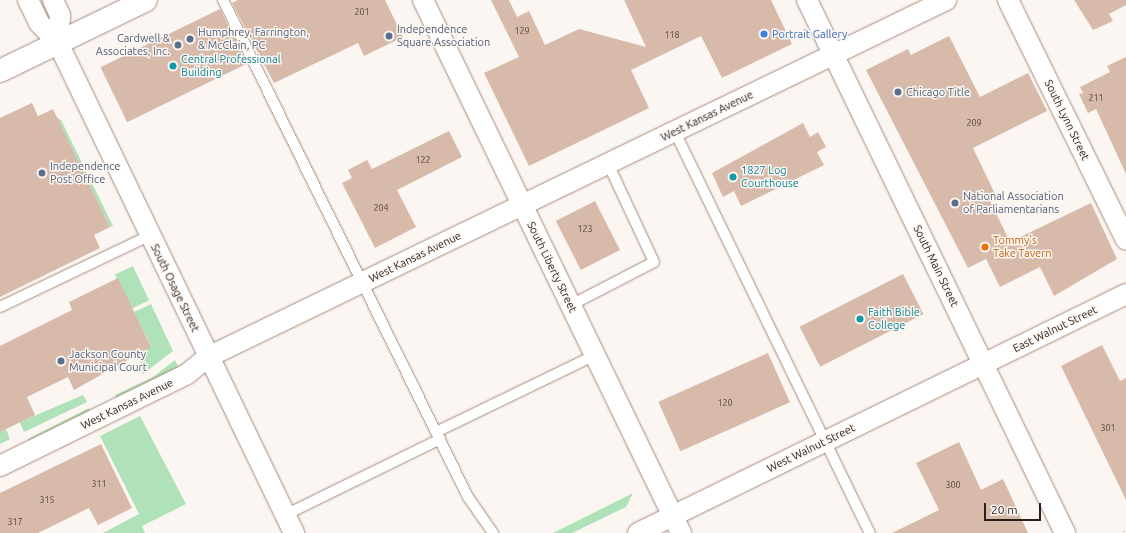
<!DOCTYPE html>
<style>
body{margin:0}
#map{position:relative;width:1126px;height:533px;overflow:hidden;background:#fcf6f3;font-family:Ubuntu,sans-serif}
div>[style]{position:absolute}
.green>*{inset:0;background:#b0e2b9;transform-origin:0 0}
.building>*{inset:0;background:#d7baa9;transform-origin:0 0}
.roads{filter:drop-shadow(0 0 1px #a78b7b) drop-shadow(0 0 1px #a78b7b)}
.lane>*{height:10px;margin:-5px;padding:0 5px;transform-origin:5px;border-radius:5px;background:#fff}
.street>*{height:20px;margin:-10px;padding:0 10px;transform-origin:10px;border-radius:10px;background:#fff}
.secondary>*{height:22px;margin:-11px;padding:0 11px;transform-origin:11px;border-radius:11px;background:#fff}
.rail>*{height:4.5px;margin-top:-2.25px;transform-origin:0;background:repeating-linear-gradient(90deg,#fcf6f3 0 9px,#746b66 0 18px);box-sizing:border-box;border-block:1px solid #746b66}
.dots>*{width:11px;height:11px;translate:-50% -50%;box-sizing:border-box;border:2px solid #fcf6f3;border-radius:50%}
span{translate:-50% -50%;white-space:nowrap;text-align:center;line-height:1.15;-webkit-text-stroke:3px #fcf6f3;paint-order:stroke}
.number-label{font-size:9px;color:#55463d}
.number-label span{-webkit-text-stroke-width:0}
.service-label{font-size:11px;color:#4e5e75}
.left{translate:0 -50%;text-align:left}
.right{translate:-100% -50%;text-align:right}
.shop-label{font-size:11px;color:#366cbe}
.culture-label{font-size:11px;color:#0d838f}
.street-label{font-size:11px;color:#2a1f19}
.food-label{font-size:11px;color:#c56008}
.scale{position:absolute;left:984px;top:503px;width:57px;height:18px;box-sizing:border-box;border:2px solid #2a1f19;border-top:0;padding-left:5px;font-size:12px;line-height:14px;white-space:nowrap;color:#2a1f19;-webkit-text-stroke:3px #fcf6f3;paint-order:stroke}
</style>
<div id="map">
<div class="green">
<i style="clip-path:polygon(57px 118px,61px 120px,113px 226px,110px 227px)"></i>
<i style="left:133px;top:266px;width:38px;height:20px;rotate:65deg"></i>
<i style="clip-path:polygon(151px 304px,173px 351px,143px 374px,138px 353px,151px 346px,134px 312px)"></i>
<i style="clip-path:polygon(175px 360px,179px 369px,117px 400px,115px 395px,153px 377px)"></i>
<i style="clip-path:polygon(83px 395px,87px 402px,24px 432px,20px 422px)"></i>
<i style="left:89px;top:408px;width:4px;height:68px;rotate:63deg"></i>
<i style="clip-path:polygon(140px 416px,186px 504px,142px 526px,145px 533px,103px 533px,139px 514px,100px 436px)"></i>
<i style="clip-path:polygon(6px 429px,10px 439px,0 444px,0 432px)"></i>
<i style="clip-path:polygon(633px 493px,626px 507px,572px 533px,553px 533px)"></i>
</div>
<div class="building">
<i style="clip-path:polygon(238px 0,385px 0,403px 37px,364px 56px,358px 43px,274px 83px,232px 3px)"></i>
<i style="clip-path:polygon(491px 0,509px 0,517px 17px,529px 11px,545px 45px,579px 29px,646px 47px,624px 0,771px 0,792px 44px,722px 78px,701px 36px,631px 70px,649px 108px,529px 166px,484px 73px,519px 57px)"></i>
<i style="clip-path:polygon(1074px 0,1126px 0,1126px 5px,1109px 14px,1113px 21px,1093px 30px)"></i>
<i style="left:220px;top:9px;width:61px;height:133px;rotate:64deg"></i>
<i style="clip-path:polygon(949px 36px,980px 97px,1028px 73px,1047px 111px,973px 148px,997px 198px,990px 201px,1010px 242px,1091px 203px,1117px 259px,1054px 296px,1040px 267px,1000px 287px,986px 259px,968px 268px,866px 70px,908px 49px,911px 55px)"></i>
<i style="clip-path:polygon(1126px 57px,1126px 174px,1096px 109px,1088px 113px,1079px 94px,1083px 93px,1080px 87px,1110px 72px,1107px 66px)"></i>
<i style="clip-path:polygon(32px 103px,38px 116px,53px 109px,110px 227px,94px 235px,100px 248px,0 297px,0 118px)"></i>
<i style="clip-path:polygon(803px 123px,810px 137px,818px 132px,826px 147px,817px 152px,824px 165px,741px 206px,734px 191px,723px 197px,712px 173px)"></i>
<i style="clip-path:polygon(449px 131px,462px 157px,397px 190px,416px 227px,375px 248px,342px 183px,352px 178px,348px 170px,367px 160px,372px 169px)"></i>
<i style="left:595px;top:201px;width:55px;height:44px;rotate:63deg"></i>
<i style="left:903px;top:274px;width:45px;height:116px;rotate:63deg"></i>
<i style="clip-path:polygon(118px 278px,151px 347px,74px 390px,68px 377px,27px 397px,35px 415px,0 432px,0 346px,72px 310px,69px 302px)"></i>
<i style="clip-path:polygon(1102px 345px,1120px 381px,1126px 378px,1126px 500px,1061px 366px)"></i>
<i style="left:768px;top:353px;width:54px;height:120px;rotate:66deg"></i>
<i style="clip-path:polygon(959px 442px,981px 490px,1003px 479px,1028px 533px,892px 533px,939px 510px,916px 463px)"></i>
<i style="clip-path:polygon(101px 444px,132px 508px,98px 525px,89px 508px,38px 533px,0 533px,0 493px)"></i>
</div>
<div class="roads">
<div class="lane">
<i style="left:223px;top:0;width:554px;rotate:63.76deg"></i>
<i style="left:468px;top:497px;width:44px;rotate:55.2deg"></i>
<i style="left:675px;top:132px;width:446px;rotate:64.1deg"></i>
<i style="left:571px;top:305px;width:93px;rotate:-27.4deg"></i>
<i style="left:654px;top:262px;width:108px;rotate:-115.1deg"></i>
<i style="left:0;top:307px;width:165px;rotate:-25.5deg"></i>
<i style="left:436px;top:432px;width:177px;rotate:-25.8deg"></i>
<i style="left:285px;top:515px;width:173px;rotate:-26.1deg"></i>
</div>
<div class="street">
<i style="left:28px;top:0;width:25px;rotate:64deg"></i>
<i style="left:39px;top:23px;width:28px;rotate:46deg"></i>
<i style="left:58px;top:43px;width:544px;rotate:64.28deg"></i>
<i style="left:53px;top:0;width:17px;rotate:65deg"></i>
<i style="left:60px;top:15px;width:28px;rotate:94deg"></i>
<i style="left:423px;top:0;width:592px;rotate:64.17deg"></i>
<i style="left:807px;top:0;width:592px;rotate:64.17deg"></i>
<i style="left:1008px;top:0;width:267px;rotate:63.8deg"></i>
<i style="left:0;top:466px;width:208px;rotate:-26.2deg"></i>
<i style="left:187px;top:374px;width:27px;rotate:-39deg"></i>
<i style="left:208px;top:357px;width:820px;rotate:-25.81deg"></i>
<i style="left:638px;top:533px;width:543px;rotate:-26.09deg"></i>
</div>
<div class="secondary">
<i style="left:0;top:71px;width:162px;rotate:-25.9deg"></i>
</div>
</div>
<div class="rail">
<i style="left:1125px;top:533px;width:1px;rotate:-45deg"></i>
</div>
<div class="dots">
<i style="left:764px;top:34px;background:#3f7fe0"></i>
<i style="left:389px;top:36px;background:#5c6f8a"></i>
<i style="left:190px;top:39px;background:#5c6f8a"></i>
<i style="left:178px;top:45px;background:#5c6f8a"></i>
<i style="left:173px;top:66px;background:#0f9aa8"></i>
<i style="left:898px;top:92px;background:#5c6f8a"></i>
<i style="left:42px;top:173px;background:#5c6f8a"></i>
<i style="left:733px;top:177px;background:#0f9aa8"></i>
<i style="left:955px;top:203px;background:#5c6f8a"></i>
<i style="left:985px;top:247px;background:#e8710a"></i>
<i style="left:860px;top:319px;background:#0f9aa8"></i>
<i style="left:61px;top:361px;background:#5c6f8a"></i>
</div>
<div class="number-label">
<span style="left:362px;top:12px">201</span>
<span style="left:522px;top:31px">129</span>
<span style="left:672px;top:35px">118</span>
<span style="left:1096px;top:98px">211</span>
<span style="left:974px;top:123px">209</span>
<span style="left:423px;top:160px">122</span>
<span style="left:381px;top:208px">204</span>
<span style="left:585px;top:229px">123</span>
<span style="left:725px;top:403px">120</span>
<span style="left:1108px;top:428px">301</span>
<span style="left:99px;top:484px">311</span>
<span style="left:953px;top:485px">300</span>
<span style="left:47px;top:500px">315</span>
<span style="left:15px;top:522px">317</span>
</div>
<div class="service-label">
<span class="left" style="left:397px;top:36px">Independence<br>Square Association</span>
<span class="left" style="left:198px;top:39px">Humphrey, Farrington,<br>&amp; McClain, PC</span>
<span class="right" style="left:170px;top:45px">Cardwell &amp;<br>Associates, Inc.</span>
<span class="left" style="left:906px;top:92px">Chicago Title</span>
<span class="left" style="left:50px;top:173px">Independence<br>Post Office</span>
<span class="left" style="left:963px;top:203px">National Association<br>of Parliamentarians</span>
<span class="left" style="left:69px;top:361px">Jackson County<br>Municipal Court</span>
</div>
<div class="shop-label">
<span class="left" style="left:772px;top:34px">Portrait Gallery</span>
</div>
<div class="culture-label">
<span class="left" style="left:181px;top:66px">Central Professional<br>Building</span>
<span class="left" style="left:741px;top:177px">1827 Log<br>Courthouse</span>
<span class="left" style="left:868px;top:319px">Faith Bible<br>College</span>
</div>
<div class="street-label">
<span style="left:707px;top:116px;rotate:-26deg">West Kansas Avenue</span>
<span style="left:1067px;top:120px;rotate:64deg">South Lynn Street</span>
<span style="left:415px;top:257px;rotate:-26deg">West Kansas Avenue</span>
<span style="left:936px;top:266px;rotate:64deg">South Main Street</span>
<span style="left:552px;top:267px;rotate:64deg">South Liberty Street</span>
<span style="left:175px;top:288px;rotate:64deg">South Osage Street</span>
<span style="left:1055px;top:329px;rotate:-26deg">East Walnut Street</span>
<span style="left:127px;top:404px;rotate:-26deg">West Kansas Avenue</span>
<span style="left:811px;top:448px;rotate:-26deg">West Walnut Street</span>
</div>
<div class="food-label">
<span class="left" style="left:993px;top:247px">Tommy's<br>Take Tavern</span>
</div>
<div class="scale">20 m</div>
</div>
